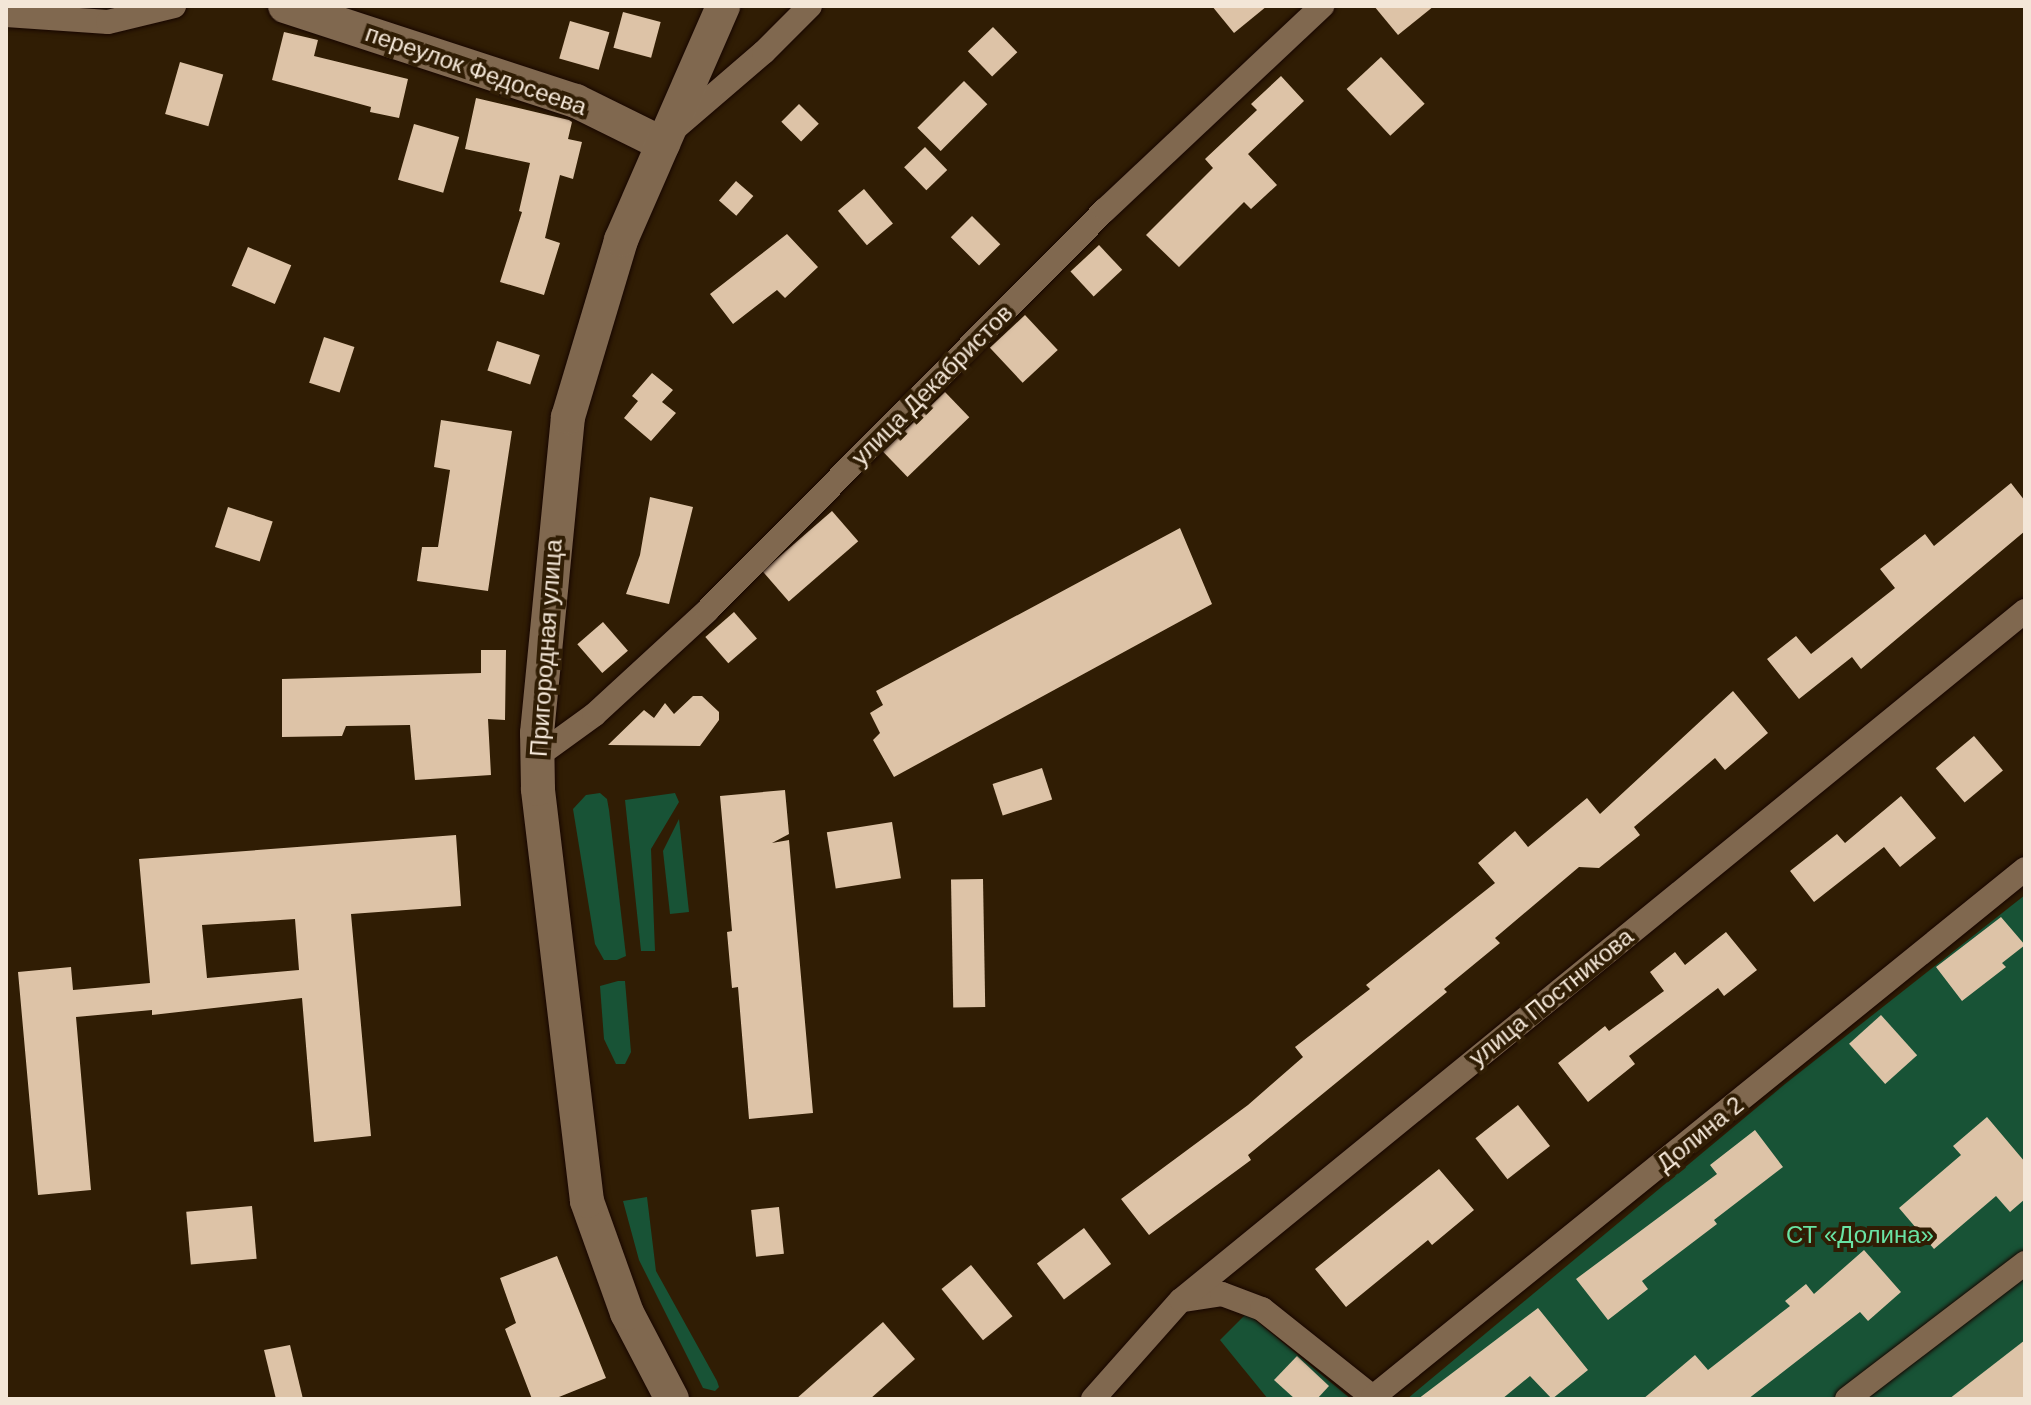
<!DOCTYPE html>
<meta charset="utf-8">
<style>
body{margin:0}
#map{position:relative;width:2031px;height:1405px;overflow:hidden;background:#301d04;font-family:Helvetica,sans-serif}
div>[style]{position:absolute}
.green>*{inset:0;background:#185336}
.building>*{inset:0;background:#ddc3a7;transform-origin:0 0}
.roads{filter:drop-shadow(0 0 2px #170600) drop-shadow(0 0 2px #170600)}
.street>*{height:24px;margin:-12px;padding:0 12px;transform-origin:12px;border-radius:12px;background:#80684f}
.secondary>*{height:34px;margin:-17px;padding:0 17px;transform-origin:17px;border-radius:17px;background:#80684f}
span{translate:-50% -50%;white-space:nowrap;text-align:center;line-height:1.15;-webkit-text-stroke:8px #301d04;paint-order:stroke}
.street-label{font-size:24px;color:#f3e6d7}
.park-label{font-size:24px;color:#69e3a4}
.frame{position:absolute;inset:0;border:8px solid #f3e6d7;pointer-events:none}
</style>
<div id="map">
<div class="green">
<i style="clip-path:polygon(600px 793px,607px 799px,609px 810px,626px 956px,617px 960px,604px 960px,595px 944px,573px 809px,586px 795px)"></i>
<i style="clip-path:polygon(675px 793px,679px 802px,651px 849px,655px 951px,641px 951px,625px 800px)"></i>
<i style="clip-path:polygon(679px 819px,689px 912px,670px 914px,663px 851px)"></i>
<i style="clip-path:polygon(2025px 895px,2025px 1399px,1407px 1399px,1785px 1084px)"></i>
<i style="clip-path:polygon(618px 981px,625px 981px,631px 1052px,625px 1064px,616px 1064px,604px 1039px,600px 986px)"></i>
<i style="clip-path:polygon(647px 1197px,656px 1271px,717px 1381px,719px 1387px,715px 1391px,703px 1388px,639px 1260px,623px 1201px)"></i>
<i style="clip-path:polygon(1247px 1313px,1351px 1399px,1268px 1399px,1220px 1340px)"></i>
</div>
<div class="building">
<i style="clip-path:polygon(1212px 6px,1267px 6px,1234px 33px)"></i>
<i style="clip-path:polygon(1374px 6px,1434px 6px,1398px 35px)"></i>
<i style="left:623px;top:12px;width:39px;height:37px;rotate:15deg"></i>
<i style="left:570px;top:21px;width:41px;height:39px;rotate:16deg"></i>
<i style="left:993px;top:27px;width:35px;height:35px;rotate:46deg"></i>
<i style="clip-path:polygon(284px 32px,318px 40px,314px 56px,408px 79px,399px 118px,370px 112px,371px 107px,272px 80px)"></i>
<i style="left:1381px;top:57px;width:64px;height:47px;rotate:47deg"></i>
<i style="left:180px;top:62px;width:45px;height:54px;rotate:16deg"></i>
<i style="clip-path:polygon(1281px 76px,1304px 101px,1248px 154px,1277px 185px,1251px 209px,1244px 202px,1179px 267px,1146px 235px,1213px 168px,1205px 159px,1257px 110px,1251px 104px)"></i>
<i style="left:964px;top:81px;width:33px;height:66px;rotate:45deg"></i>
<i style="clip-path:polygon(476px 98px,569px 120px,572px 122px,568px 139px,582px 142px,573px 179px,560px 175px,545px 238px,560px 243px,544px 295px,500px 282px,522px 212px,519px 211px,530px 163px,465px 149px)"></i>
<i style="left:799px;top:104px;width:28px;height:25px;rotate:45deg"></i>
<i style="left:414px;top:124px;width:47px;height:58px;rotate:16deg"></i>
<i style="left:925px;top:147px;width:32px;height:29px;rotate:46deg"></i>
<i style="left:736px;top:181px;width:23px;height:26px;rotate:41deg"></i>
<i style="left:864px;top:189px;width:45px;height:34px;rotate:50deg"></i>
<i style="left:972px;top:216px;width:40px;height:30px;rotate:45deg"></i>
<i style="clip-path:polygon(787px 234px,818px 267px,785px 298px,777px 290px,733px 324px,710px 294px)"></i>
<i style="left:1099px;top:245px;width:34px;height:39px;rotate:47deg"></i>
<i style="left:248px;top:247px;width:47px;height:42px;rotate:23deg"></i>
<i style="left:1025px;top:315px;width:48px;height:48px;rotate:47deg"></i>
<i style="left:324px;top:337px;width:32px;height:48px;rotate:18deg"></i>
<i style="left:497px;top:341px;width:45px;height:31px;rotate:18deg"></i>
<i style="clip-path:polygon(652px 373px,673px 390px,662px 402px,676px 413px,651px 441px,624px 418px,638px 401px,632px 396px)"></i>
<i style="left:945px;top:392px;width:35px;height:86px;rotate:46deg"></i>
<i style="clip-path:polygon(441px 420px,512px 431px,488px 591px,417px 581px,422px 547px,438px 547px,450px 470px,434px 467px)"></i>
<i style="clip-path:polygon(2011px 483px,2025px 501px,2025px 531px,1861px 669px,1852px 657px,1799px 699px,1767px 659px,1796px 636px,1811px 654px,1895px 588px,1880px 569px,1925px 534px,1934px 546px)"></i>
<i style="clip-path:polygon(650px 497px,693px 507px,669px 604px,626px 594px,640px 555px)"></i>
<i style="left:228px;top:507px;width:47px;height:42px;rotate:18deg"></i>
<i style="left:832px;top:511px;width:40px;height:92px;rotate:49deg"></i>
<i style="clip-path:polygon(1180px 528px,1212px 604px,894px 777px,873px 740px,880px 733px,870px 713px,883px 705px,876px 691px)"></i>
<i style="left:734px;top:612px;width:35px;height:38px;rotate:49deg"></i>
<i style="left:603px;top:622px;width:38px;height:34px;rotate:49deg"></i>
<i style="clip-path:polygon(481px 650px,506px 650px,505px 720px,488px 719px,491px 775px,415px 780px,410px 725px,346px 726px,342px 736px,282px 737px,282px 679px,481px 673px)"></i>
<i style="clip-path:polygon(1733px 691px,1768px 733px,1725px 770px,1715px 758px,1634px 827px,1640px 835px,1599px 868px,1579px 867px,1495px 938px,1500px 943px,1444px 989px,1447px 992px,1248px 1155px,1251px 1160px,1149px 1235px,1121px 1199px,1248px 1105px,1303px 1057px,1295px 1047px,1370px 989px,1366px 985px,1495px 883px,1478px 863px,1515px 831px,1528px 847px,1587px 798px,1600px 814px)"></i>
<i style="clip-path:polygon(693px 696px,702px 696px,719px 712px,719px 720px,700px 746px,608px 745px,644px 710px,654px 718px,665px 703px,674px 714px)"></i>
<i style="left:1974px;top:736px;width:45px;height:50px;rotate:50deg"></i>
<i style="left:1042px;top:768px;width:33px;height:52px;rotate:72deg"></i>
<i style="clip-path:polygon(785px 790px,789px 834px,772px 843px,789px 840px,813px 1113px,749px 1119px,738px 987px,732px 988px,727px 932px,732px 931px,720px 796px)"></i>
<i style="clip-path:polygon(1901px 796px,1936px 838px,1900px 867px,1884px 847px,1814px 902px,1790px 871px,1837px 834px,1845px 843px)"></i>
<i style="left:892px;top:822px;width:57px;height:66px;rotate:81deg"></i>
<i style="clip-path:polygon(evenodd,456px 835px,461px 906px,351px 914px,371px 1136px,314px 1142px,302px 998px,152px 1015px,152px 1010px,76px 1017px,91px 1190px,38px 1195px,18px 972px,71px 967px,73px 990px,150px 983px,139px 859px,456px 835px,295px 919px,299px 970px,207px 978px,202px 925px,295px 919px)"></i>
<i style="left:983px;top:879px;width:128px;height:32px;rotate:89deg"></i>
<i style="clip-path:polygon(2001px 917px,2025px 945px,2002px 963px,2006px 967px,1962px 1001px,1936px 967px)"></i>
<i style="clip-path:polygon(1726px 932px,1757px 970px,1724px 996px,1718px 988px,1629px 1056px,1635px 1064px,1588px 1102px,1558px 1063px,1605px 1026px,1609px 1031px,1664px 991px,1650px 972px,1675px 952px,1685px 965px)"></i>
<i style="left:1881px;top:1015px;width:54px;height:43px;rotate:48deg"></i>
<i style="left:1518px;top:1105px;width:52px;height:54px;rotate:52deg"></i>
<i style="clip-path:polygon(1987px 1117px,2025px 1162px,2025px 1199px,2010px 1212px,1996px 1196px,1934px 1249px,1899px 1208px,1961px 1155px,1953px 1146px)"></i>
<i style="clip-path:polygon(1755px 1130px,1783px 1167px,1714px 1220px,1717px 1224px,1642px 1281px,1648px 1289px,1608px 1320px,1576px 1279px,1717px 1174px,1710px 1165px)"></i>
<i style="clip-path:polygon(1439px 1169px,1474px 1210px,1432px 1245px,1428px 1240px,1346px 1307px,1315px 1269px)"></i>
<i style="left:252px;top:1206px;width:53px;height:66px;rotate:85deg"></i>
<i style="left:779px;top:1207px;width:47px;height:28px;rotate:84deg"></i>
<i style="left:1084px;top:1228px;width:45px;height:59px;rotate:53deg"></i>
<i style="clip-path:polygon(1864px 1250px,1901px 1292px,1868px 1321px,1860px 1312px,1748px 1399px,1643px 1399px,1695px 1355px,1708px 1370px,1790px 1306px,1785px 1301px,1806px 1284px,1814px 1294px)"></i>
<i style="clip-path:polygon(557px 1256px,606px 1378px,554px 1399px,532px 1399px,505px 1329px,516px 1323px,500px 1278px)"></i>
<i style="left:971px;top:1265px;width:66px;height:38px;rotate:51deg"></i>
<i style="clip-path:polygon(1538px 1308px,1588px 1370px,1552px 1399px,1530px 1376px,1502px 1399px,1418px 1399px)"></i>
<i style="clip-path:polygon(883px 1322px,915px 1359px,870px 1399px,796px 1399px)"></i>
<i style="clip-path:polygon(2025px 1340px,2025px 1399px,1949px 1399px)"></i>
<i style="clip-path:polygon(290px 1345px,303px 1399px,276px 1399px,264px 1350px)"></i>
<i style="clip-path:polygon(1297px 1356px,1329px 1386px,1317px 1399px,1295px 1399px,1274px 1380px)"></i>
</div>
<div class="roads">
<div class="street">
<i style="left:6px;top:15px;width:102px;rotate:3.9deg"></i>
<i style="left:108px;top:22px;width:68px;rotate:-13.6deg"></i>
<i style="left:672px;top:131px;width:121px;rotate:-40.7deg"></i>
<i style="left:764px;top:52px;width:65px;rotate:-45deg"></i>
<i style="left:536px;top:757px;width:72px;rotate:-35.9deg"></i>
<i style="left:594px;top:715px;width:154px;rotate:-42.6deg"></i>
<i style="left:707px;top:611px;width:565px;rotate:-45.22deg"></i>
<i style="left:1105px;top:210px;width:298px;rotate:-43.2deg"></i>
<i style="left:1184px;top:1300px;width:38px;rotate:-9deg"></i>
<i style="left:1222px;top:1294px;width:43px;rotate:20.6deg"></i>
<i style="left:1262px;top:1309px;width:144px;rotate:38.5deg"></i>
<i style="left:1373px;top:1397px;width:839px;rotate:-39deg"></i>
<i style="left:1093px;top:1399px;width:132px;rotate:-48.4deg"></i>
<i style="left:1181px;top:1300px;width:1090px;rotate:-39.23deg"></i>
<i style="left:1847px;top:1399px;width:224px;rotate:-37.4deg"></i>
</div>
<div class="secondary">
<i style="left:285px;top:6px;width:306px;rotate:18.1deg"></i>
<i style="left:576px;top:101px;width:97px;rotate:26.3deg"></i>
<i style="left:672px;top:1399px;width:97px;rotate:-117.6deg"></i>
<i style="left:627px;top:1313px;width:119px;rotate:-109.7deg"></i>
<i style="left:587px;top:1201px;width:415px;rotate:-96.8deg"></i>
<i style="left:538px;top:789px;width:56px;rotate:-91deg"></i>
<i style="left:537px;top:733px;width:318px;rotate:-84.4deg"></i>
<i style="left:568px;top:417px;width:185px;rotate:-73.3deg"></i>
<i style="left:621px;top:240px;width:255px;rotate:-66.4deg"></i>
</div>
</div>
<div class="street-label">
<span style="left:476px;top:70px;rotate:19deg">переулок Федосеева</span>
<span style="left:932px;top:385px;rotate:-45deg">улица Декабристов</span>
<span style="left:546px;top:648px;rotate:-86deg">Пригородная улица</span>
<span style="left:1551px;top:997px;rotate:-39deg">улица Постникова</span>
<span style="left:1700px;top:1134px;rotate:-39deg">Долина 2</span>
</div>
<div class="park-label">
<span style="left:1860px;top:1235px">СТ «Долина»</span>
</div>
<div class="frame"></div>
</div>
